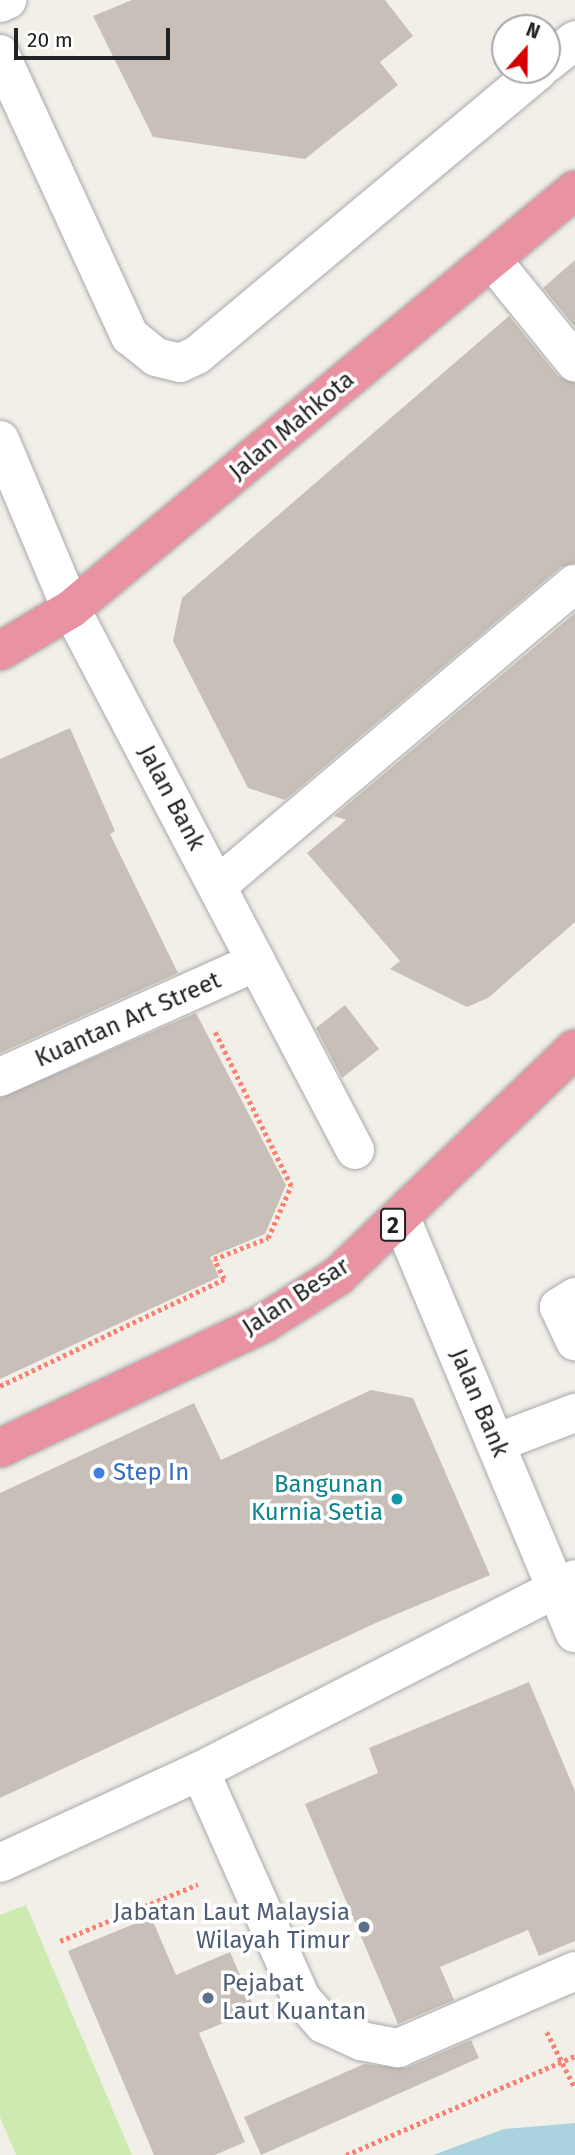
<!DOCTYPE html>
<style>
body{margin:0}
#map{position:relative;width:575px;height:2155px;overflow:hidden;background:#f2efe9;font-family:"Fira Sans",sans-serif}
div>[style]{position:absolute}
.grass>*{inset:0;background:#cdebb0}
.water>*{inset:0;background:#aad3df}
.building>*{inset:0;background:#c7bfb8}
.path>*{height:4.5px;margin-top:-2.25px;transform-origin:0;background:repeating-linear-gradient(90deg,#fa8072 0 3.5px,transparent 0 7px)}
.roads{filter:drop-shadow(0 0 2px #a9a9a9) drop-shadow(0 0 2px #a9a9a9)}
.minor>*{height:38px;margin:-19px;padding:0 19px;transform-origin:19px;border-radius:19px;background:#fff}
.highway>*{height:38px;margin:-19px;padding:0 19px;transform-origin:19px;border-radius:19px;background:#e892a2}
.dots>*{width:19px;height:19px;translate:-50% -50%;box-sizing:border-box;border:4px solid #fff;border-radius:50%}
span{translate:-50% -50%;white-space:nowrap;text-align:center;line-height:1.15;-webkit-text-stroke:7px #fff;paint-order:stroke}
.shield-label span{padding:2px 5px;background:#fff;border:2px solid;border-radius:5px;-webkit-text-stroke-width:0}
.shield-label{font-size:23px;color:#222;font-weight:700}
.street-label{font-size:24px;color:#222}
.shop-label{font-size:24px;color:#366cbe}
.left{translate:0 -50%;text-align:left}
.culture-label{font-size:24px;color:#0d838f}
.right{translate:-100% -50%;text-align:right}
.service-label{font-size:24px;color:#4e5e75}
.north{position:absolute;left:491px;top:14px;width:70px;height:70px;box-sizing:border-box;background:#fff;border:2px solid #a7a7a7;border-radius:50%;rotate:21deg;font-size:19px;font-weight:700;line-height:28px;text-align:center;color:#222}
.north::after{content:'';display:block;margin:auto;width:24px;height:32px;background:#d40000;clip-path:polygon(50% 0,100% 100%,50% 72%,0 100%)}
.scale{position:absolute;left:14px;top:28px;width:156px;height:32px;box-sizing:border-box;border:4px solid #222;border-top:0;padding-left:9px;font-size:21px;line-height:24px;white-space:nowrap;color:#222;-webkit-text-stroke:5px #fff;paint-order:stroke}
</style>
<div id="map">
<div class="grass">
<i style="clip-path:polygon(26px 1905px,132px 2155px,16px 2155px,0 2117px,0 1915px)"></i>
</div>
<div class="water">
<i style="clip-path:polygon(575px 2123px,575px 2155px,433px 2155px,504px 2129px)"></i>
</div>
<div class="building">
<i style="clip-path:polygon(132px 0,385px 0,413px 36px,380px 62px,398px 85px,305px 159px,153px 137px,93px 16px)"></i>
<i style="clip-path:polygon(575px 260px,575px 327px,543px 288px)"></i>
<i style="clip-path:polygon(509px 316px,558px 376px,575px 383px,575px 563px,561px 567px,285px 800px,248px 788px,173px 641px,182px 598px)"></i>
<i style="clip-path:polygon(575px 613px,575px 922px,488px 998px,467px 1007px,390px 969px,400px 961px,307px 853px,346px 820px,334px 816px)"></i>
<i style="clip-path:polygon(70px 728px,115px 831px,110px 834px,178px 973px,0 1053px,0 759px)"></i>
<i style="clip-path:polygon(345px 1005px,379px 1049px,342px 1078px,316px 1028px)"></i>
<i style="clip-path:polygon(196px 1013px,286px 1185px,265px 1234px,210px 1257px,219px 1277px,0 1379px,0 1098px)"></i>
<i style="clip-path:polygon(371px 1390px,413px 1398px,490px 1575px,378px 1622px,0 1798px,0 1493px,194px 1403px,221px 1460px)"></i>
<i style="clip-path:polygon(529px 1682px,575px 1791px,575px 1941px,539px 1956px,528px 1930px,440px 1967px,454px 2000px,398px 2024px,305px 1804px,378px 1773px,369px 1748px)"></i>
<i style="clip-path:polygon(151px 1917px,176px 1975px,230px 1952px,255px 2010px,199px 2033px,245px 2142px,215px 2155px,154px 2155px,68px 1951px)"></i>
<i style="clip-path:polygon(471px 2040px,479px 2058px,261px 2155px,244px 2117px,364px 2064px,406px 2068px)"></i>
</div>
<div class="path">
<i style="left:0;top:1386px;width:248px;rotate:-25.5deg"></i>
<i style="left:224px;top:1279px;width:22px;rotate:-117deg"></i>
<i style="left:214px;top:1259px;width:58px;rotate:-21.3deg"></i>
<i style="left:268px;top:1238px;width:57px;rotate:-66.1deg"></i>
<i style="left:291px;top:1186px;width:172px;rotate:-116.3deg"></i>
<i style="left:60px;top:1941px;width:149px;rotate:-22.4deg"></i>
<i style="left:547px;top:2032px;width:63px;rotate:63.4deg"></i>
<i style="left:346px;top:2155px;width:249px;rotate:-23.4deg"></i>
</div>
<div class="roads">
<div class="minor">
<i style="left:0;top:3px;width:8px;rotate:-23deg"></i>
<i style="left:0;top:54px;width:311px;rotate:65.3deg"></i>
<i style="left:130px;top:336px;width:33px;rotate:39deg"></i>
<i style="left:156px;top:357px;width:25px;rotate:14deg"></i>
<i style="left:180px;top:363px;width:19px;rotate:-25deg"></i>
<i style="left:197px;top:355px;width:445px;rotate:-39.8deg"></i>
<i style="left:547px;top:63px;width:36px;rotate:-39deg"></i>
<i style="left:492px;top:260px;width:132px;rotate:50.9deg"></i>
<i style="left:0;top:440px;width:183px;rotate:67.2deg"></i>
<i style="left:71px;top:609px;width:611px;rotate:62.3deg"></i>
<i style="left:217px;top:886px;width:468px;rotate:-40.2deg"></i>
<i style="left:0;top:1077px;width:281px;rotate:-24.2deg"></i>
<i style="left:401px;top:1218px;width:450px;rotate:67.3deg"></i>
<i style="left:575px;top:1297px;width:19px;rotate:148deg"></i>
<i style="left:559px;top:1307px;width:38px;rotate:65deg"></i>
<i style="left:496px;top:1443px;width:85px;rotate:-20.8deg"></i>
<i style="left:200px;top:1771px;width:248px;rotate:66deg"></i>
<i style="left:301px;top:1998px;width:35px;rotate:49deg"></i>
<i style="left:324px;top:2024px;width:41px;rotate:24.7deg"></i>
<i style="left:361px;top:2041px;width:38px;rotate:11deg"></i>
<i style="left:398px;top:2048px;width:193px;rotate:-23.5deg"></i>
<i style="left:0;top:1863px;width:220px;rotate:-24.7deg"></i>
<i style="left:200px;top:1771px;width:421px;rotate:-27.1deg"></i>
</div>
<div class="highway">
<i style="left:0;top:651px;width:82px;rotate:-30.6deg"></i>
<i style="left:71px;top:609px;width:655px;rotate:-39.74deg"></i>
<i style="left:0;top:1448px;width:292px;rotate:-25.3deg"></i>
<i style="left:264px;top:1323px;width:88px;rotate:-32.4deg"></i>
<i style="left:338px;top:1276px;width:328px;rotate:-43.8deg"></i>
</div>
</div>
<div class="dots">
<i style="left:99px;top:1473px;background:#3f7fe0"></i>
<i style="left:397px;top:1499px;background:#0f9aa8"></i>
<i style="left:364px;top:1927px;background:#5c6f8a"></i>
<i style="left:208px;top:1998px;background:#5c6f8a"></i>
</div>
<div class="shield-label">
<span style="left:393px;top:1225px">2</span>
</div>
<div class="street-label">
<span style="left:292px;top:426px;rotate:-40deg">Jalan Mahkota</span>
<span style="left:171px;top:798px;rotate:62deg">Jalan Bank</span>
<span style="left:128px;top:1020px;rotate:-24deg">Kuantan Art Street</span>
<span style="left:296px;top:1297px;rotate:-33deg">Jalan Besar</span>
<span style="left:479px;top:1403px;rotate:67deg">Jalan Bank</span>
</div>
<div class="shop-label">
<span class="left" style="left:113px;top:1473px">Step In</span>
</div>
<div class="culture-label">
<span class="right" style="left:383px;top:1499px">Bangunan<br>Kurnia Setia</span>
</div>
<div class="service-label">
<span class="right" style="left:350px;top:1927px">Jabatan Laut Malaysia<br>Wilayah Timur</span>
<span class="left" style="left:222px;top:1998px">Pejabat<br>Laut Kuantan</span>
</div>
<div class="north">N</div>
<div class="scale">20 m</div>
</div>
